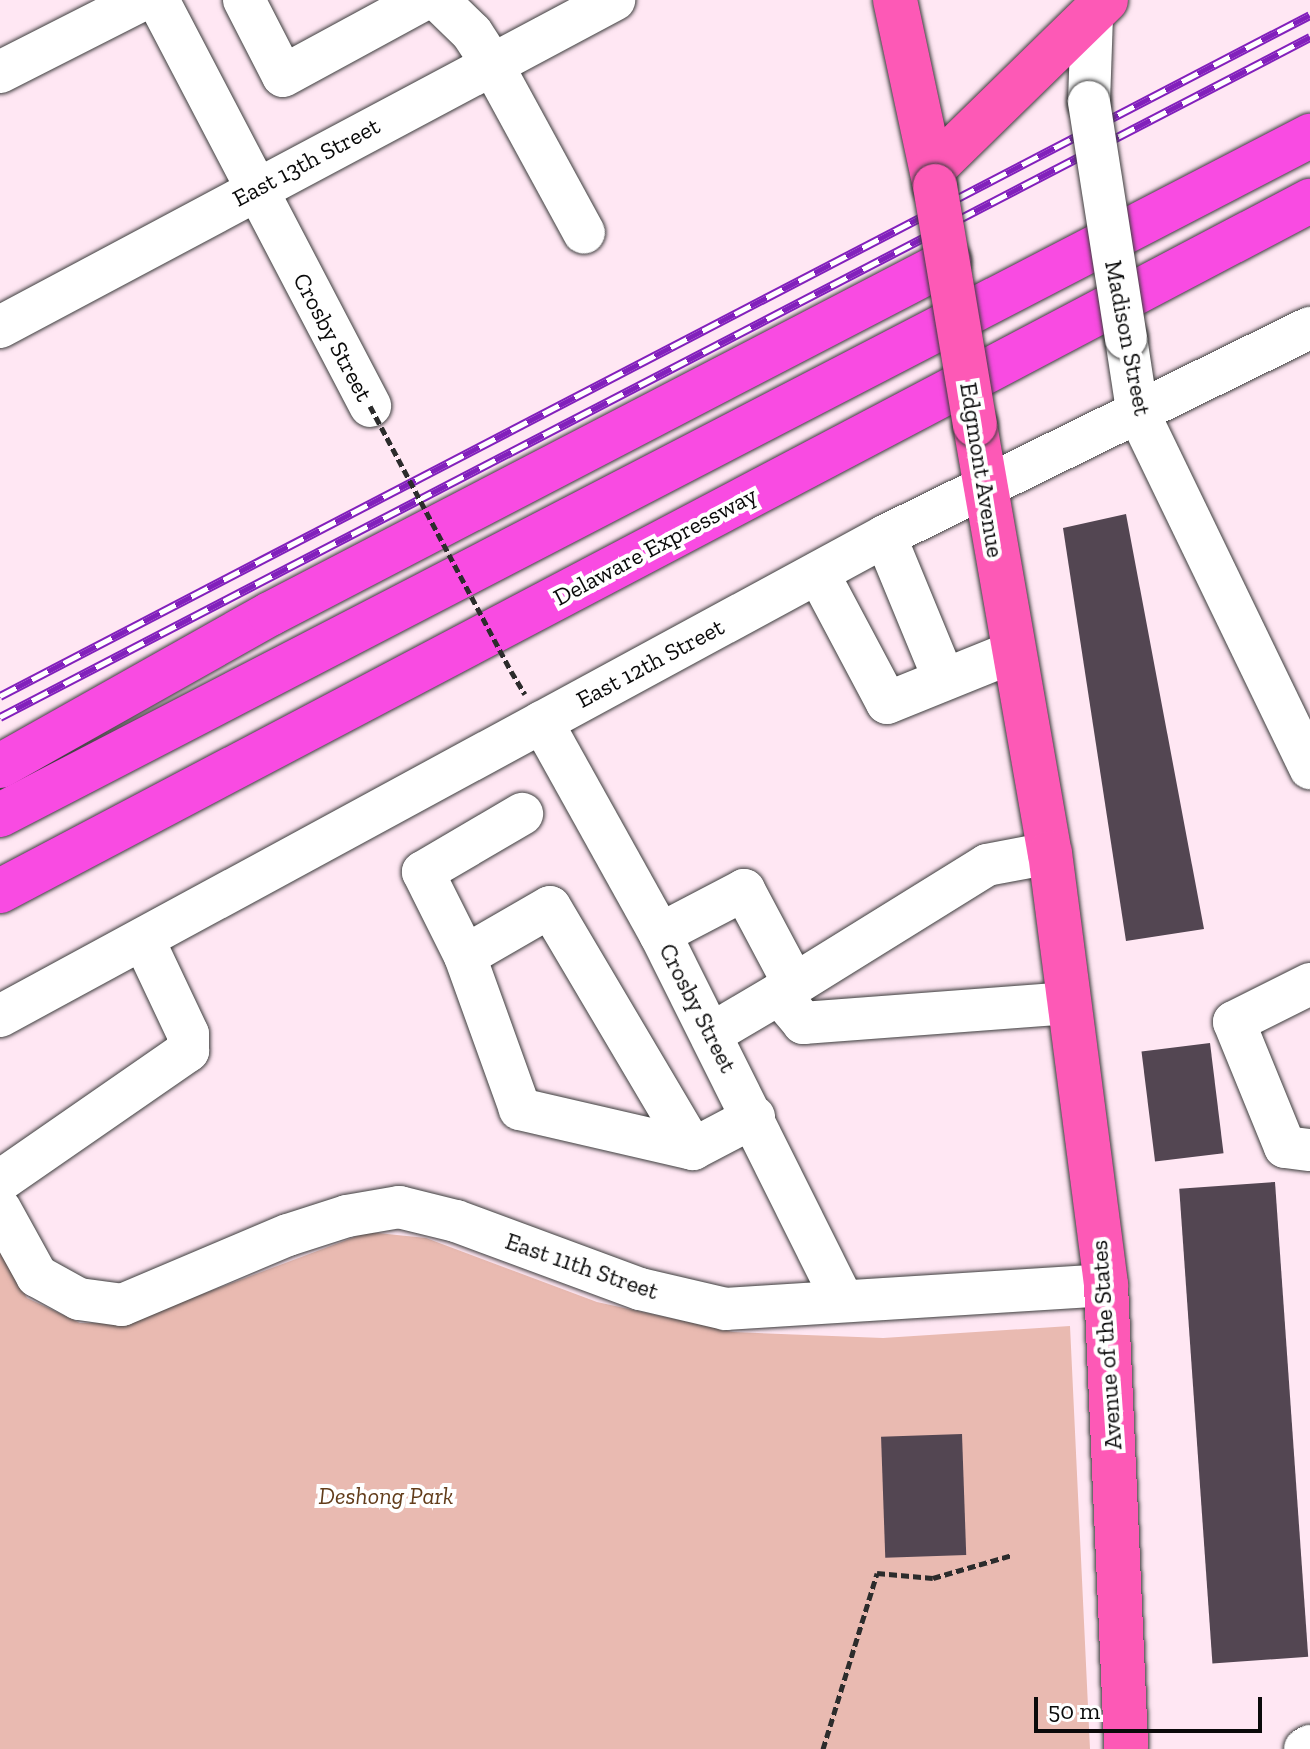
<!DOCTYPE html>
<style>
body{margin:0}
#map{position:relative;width:1310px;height:1749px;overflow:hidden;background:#ffe7f3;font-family:"Zilla Slab",serif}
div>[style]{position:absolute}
.green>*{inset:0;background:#e9bab1}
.building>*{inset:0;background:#534652;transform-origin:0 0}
.path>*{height:5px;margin-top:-2.5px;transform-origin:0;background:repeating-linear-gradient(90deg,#2c2c2c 0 8px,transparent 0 12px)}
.roads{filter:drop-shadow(0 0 2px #3d3d3d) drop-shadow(0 0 2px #3d3d3d)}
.minor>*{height:42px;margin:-21px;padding:0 21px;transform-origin:21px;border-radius:21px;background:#fff}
.major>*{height:44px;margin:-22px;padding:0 22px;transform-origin:22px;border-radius:22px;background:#fd59b6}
.highway>*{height:44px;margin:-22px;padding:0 22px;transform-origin:22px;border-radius:22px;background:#f94be2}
.rail>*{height:9px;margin-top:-4.5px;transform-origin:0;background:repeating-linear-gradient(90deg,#fff 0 18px,#8220bc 0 36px);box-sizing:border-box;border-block:2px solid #8220bc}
.path-bridge>*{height:5px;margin-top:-2.5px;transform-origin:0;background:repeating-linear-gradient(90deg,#2c2c2c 0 8px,transparent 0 12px)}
.bridges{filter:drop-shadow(0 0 2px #3d3d3d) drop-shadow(0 0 2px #3d3d3d)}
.minor-bridge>*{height:42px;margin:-21px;padding:0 21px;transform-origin:21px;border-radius:21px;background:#fff}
.major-bridge>*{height:44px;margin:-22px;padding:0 22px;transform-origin:22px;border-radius:22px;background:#fd59b6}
span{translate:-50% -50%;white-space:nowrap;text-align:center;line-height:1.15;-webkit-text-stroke:8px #fff;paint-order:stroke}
.street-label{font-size:24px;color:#0a0a0a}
.park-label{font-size:24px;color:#623c1a;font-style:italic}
.scale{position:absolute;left:1034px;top:1697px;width:228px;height:36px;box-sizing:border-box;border:4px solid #0a0a0a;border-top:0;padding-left:10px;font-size:24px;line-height:28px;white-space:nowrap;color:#0a0a0a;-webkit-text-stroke:6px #fff;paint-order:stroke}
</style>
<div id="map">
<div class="green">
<i style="clip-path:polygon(368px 1232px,426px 1238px,597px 1302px,733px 1332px,883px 1338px,1070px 1326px,1090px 1749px,0 1749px,0 1251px,27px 1298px,80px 1323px,125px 1323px)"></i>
</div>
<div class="building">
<i style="clip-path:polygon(1126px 514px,1204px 929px,1126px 941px,1063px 528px)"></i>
<i style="left:1210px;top:1043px;width:111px;height:69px;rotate:83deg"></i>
<i style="left:1275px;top:1182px;width:476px;height:96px;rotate:86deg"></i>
<i style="left:962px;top:1434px;width:121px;height:81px;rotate:88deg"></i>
</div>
<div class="path">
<i style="left:511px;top:671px;width:27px;rotate:59deg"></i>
<i style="left:823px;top:1749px;width:184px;rotate:-72.9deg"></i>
<i style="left:877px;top:1573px;width:56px;rotate:5.1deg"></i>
<i style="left:933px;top:1578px;width:82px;rotate:-16.2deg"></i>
</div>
<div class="roads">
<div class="minor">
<i style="left:158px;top:0;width:458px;rotate:62.4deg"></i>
<i style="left:244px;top:0;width:85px;rotate:62.8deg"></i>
<i style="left:283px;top:76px;width:159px;rotate:-28.5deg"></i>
<i style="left:438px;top:0;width:47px;rotate:44.1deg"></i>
<i style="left:472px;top:33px;width:37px;rotate:57deg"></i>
<i style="left:492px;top:64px;width:192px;rotate:61.4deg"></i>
<i style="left:0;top:72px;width:159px;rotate:-26.9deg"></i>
<i style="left:1089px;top:102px;width:85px;rotate:-88deg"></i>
<i style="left:0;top:327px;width:696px;rotate:-28.04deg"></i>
<i style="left:1126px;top:338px;width:73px;rotate:81.3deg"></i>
<i style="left:1137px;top:410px;width:398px;rotate:64.2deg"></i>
<i style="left:885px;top:536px;width:155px;rotate:67.6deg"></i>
<i style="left:818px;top:573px;width:147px;rotate:62deg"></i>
<i style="left:887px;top:703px;width:134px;rotate:-22deg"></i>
<i style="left:542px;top:722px;width:243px;rotate:60.9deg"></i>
<i style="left:660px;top:934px;width:408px;rotate:63.5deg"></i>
<i style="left:1050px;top:853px;width:64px;rotate:169.2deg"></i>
<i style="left:987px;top:865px;width:245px;rotate:148.2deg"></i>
<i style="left:779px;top:994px;width:38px;rotate:50deg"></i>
<i style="left:803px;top:1023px;width:267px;rotate:-4.3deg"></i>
<i style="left:660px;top:934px;width:95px;rotate:-27.6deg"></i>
<i style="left:744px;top:890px;width:106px;rotate:62deg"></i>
<i style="left:465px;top:956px;width:94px;rotate:-116.6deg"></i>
<i style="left:423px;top:872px;width:115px;rotate:-30.4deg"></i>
<i style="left:1310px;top:984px;width:85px;rotate:153.4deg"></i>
<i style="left:1234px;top:1022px;width:135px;rotate:67.8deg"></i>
<i style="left:1285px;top:1147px;width:25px;rotate:7deg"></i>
<i style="left:0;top:1016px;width:1007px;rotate:-28.47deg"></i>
<i style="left:885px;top:536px;width:473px;rotate:-26.1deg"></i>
<i style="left:711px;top:1034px;width:79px;rotate:-30.5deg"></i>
<i style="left:693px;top:1149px;width:178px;rotate:-167deg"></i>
<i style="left:520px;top:1109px;width:163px;rotate:-109.8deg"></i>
<i style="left:465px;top:956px;width:98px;rotate:-30deg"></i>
<i style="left:550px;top:907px;width:281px;rotate:59.4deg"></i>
<i style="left:693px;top:1149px;width:69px;rotate:-27.7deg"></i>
<i style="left:0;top:1181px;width:229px;rotate:-34.7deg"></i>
<i style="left:188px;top:1051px;width:17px;rotate:-90deg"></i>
<i style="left:188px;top:1034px;width:105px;rotate:-115.3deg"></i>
<i style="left:0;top:1209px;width:77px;rotate:61.1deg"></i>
<i style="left:37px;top:1276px;width:48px;rotate:28.7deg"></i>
<i style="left:79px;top:1299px;width:43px;rotate:7.9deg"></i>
<i style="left:122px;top:1305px;width:180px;rotate:-22.9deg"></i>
<i style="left:288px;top:1235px;width:62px;rotate:-17.9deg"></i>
<i style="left:347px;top:1216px;width:53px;rotate:-9.8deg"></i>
<i style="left:399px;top:1207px;width:59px;rotate:13.8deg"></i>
<i style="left:456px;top:1221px;width:196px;rotate:20.3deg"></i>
<i style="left:640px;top:1289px;width:88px;rotate:13.1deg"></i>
<i style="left:726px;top:1309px;width:381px;rotate:-3.6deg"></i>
<i style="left:1305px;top:1749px;width:6px;rotate:-31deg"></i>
</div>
<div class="major">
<i style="left:895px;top:0;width:190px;rotate:77.9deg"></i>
<i style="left:932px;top:170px;width:243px;rotate:-44.3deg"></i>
<i style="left:975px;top:425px;width:435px;rotate:80.1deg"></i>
<i style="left:1050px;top:853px;width:436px;rotate:82.6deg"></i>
<i style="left:1106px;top:1285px;width:464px;rotate:87.5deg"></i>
</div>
<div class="highway">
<i style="left:0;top:766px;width:310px;rotate:-29.4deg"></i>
<i style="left:270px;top:614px;width:765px;rotate:-27.47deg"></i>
<i style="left:0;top:815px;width:1476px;rotate:-27.4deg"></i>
<i style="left:0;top:891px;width:1481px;rotate:-27.78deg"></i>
</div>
</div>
<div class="rail">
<i style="left:0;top:696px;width:1476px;rotate:-27.47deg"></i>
<i style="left:0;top:717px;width:1476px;rotate:-27.43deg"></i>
</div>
<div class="path-bridge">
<i style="left:370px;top:406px;width:300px;rotate:62deg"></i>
</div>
<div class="bridges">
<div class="minor-bridge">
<i style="left:1089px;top:102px;width:239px;rotate:81.1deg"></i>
</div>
<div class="major-bridge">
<i style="left:935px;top:186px;width:242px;rotate:80.5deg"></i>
</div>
</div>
<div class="street-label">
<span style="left:306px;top:162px;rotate:-28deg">East 13th Street</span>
<span style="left:333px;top:337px;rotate:62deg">Crosby Street</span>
<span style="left:1128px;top:338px;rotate:79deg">Madison Street</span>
<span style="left:982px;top:470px;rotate:81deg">Edgmont Avenue</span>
<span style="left:655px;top:546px;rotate:-28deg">Delaware Expressway</span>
<span style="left:650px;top:663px;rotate:-28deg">East 12th Street</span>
<span style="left:698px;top:1008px;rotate:63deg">Crosby Street</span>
<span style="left:582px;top:1266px;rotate:19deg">East 11th Street</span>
<span style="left:1106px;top:1345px;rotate:-94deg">Avenue of the States</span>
</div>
<div class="park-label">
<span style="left:386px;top:1496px">Deshong Park</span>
</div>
<div class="scale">50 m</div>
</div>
